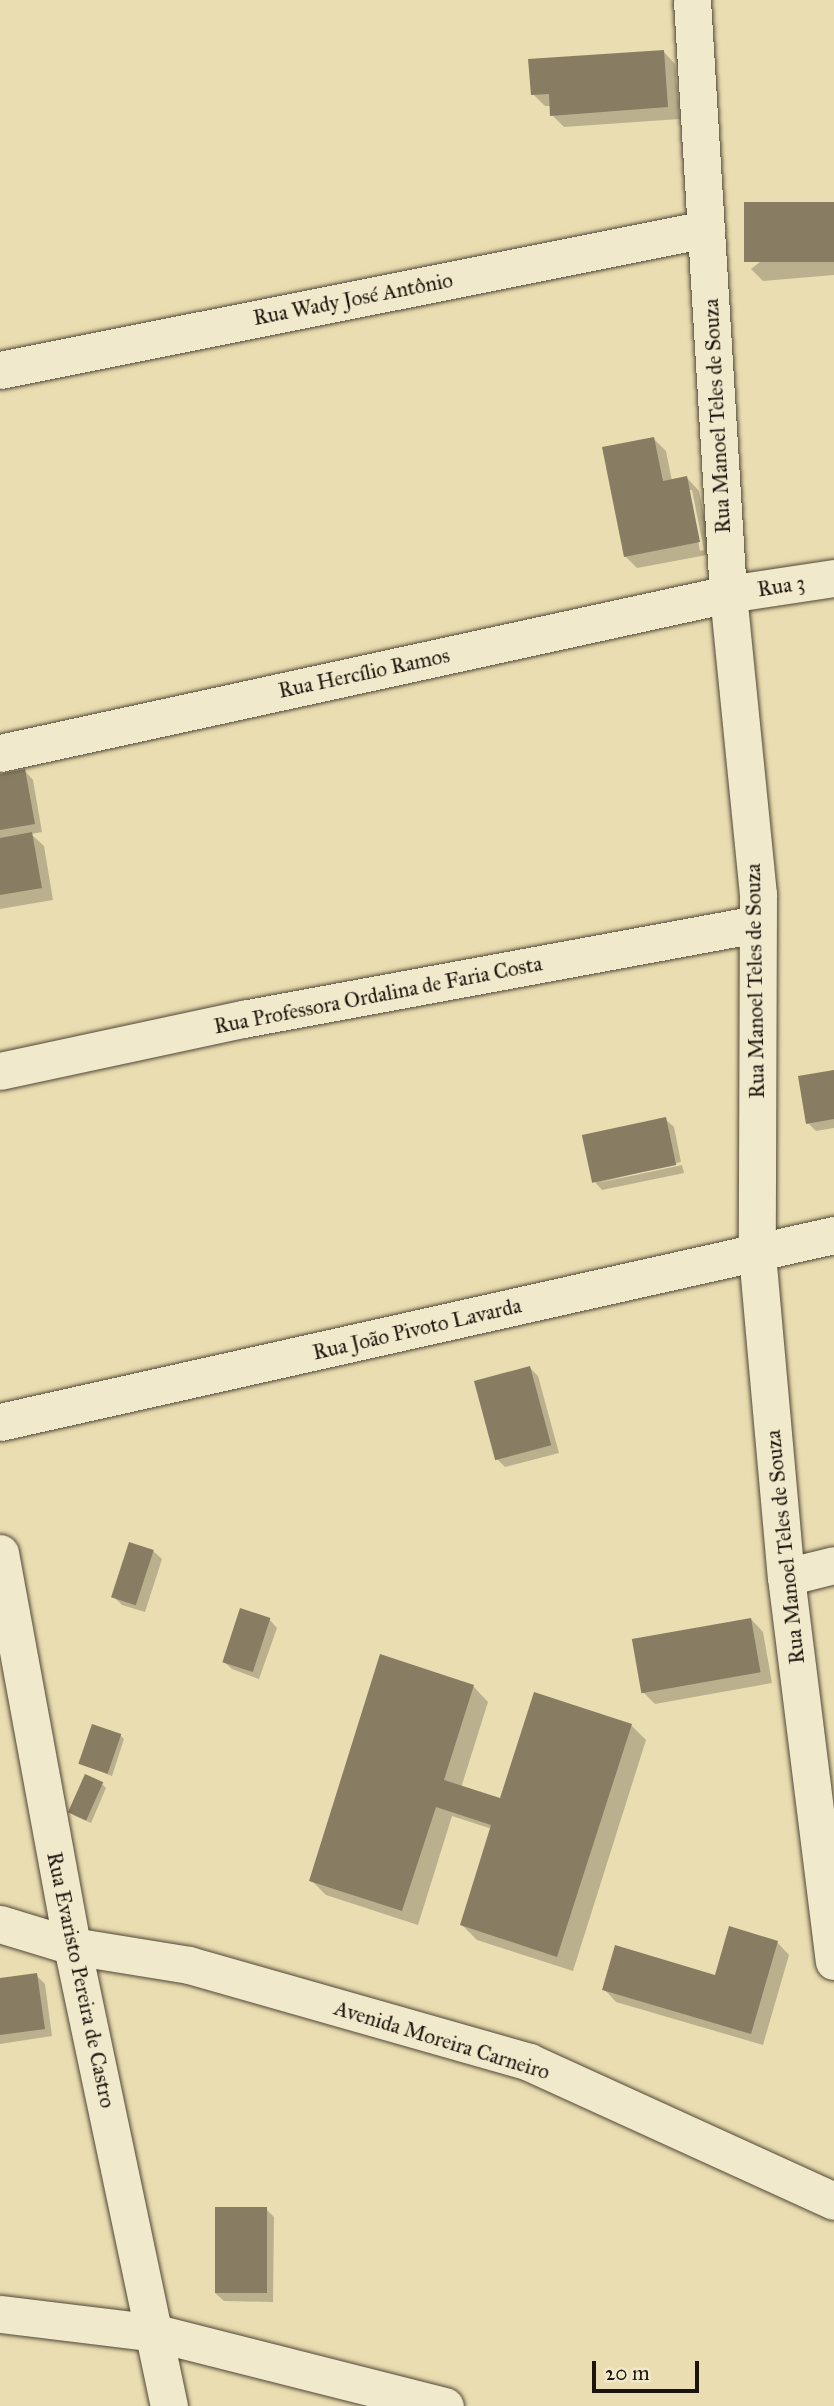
<!DOCTYPE html>
<meta charset="utf-8">
<style>
body{margin:0}
#map{position:relative;width:834px;height:2406px;overflow:hidden;background:#eaddb1;font-family:"IM FELL Great Primer",serif}
div>[style]{position:absolute}
.shadow>*{inset:0;background:#0003}
.building>*{inset:0;background:#887d62;transform-origin:0 0}
.roads{filter:drop-shadow(0 0 2px #504736) drop-shadow(0 0 2px #504736)}
.street>*{height:37px;margin:-18.5px;padding:0 18.5px;transform-origin:18.5px;border-radius:18.5px;background:#f1e9cc}
span{translate:-50% -50%;white-space:nowrap;text-align:center;line-height:1.15;-webkit-text-stroke:5px #f1e9cc;paint-order:stroke}
.street-label{font-size:21px;color:#1d150d}
.scale{position:absolute;left:592px;top:2361px;width:107px;height:32px;box-sizing:border-box;border:4px solid #1d150d;border-top:0;padding-left:9px;font-size:21px;line-height:24px;white-space:nowrap;color:#1d150d;-webkit-text-stroke:5px #f1e9cc;paint-order:stroke}
</style>
<div id="map">
<div class="shadow">
<i style="clip-path:polygon(663px 51px,675px 64px,680px 119px,564px 127px,552px 115px,551px 106px,545px 106px,533px 94px)"></i>
<i style="clip-path:polygon(834px 204px,834px 275px,763px 281px,751px 269px)"></i>
<i style="clip-path:polygon(evenodd,654px 439px,666px 451px,672px 481px,687px 478px,699px 491px,712px 554px,637px 568px,625px 556px,654px 439px,688px 490px,692px 490px,704px 550px,700px 551px,688px 490px)"></i>
<i style="clip-path:polygon(25px 771px,33px 780px,42px 832px,31px 834px,44px 846px,53px 900px,0 909px,0 776px)"></i>
<i style="clip-path:polygon(834px 1072px,834px 1128px,816px 1131px,808px 1123px)"></i>
<i style="clip-path:polygon(665px 1119px,674px 1127px,681px 1162px,598px 1183px,682px 1165px,684px 1173px,602px 1190px,594px 1181px)"></i>
<i style="clip-path:polygon(530px 1368px,538px 1376px,559px 1453px,505px 1467px,497px 1459px)"></i>
<i style="clip-path:polygon(153px 1551px,162px 1559px,145px 1612px,122px 1605px,114px 1597px)"></i>
<i style="clip-path:polygon(269px 1619px,277px 1628px,259px 1679px,232px 1669px,223px 1661px)"></i>
<i style="clip-path:polygon(751px 1619px,763px 1632px,772px 1683px,655px 1704px,643px 1692px)"></i>
<i style="clip-path:polygon(473px 1686px,488px 1702px,461px 1788px,501px 1800px,631px 1725px,646px 1740px,573px 1971px,477px 1940px,462px 1925px,492px 1829px,452px 1816px,418px 1925px,326px 1895px,311px 1880px)"></i>
<i style="clip-path:polygon(120px 1735px,124px 1739px,112px 1776px,80px 1764px)"></i>
<i style="clip-path:polygon(102px 1784px,106px 1788px,91px 1823px,75px 1816px,71px 1813px)"></i>
<i style="clip-path:polygon(777px 1942px,789px 1955px,763px 2045px,616px 2002px,604px 1989px,716px 1977px)"></i>
<i style="clip-path:polygon(36px 1975px,45px 1984px,52px 2036px,0 2044px,0 1980px)"></i>
<i style="clip-path:polygon(266px 2209px,274px 2217px,273px 2302px,224px 2301px,215px 2293px)"></i>
</div>
<div class="building">
<i style="clip-path:polygon(664px 50px,668px 107px,550px 116px,549px 94px,531px 95px,528px 59px)"></i>
<i style="left:834px;top:202px;width:60px;height:90px;rotate:90deg"></i>
<i style="clip-path:polygon(654px 437px,663px 481px,687px 476px,700px 542px,624px 557px,602px 447px)"></i>
<i style="clip-path:polygon(25px 769px,35px 824px,0 830px,0 774px)"></i>
<i style="clip-path:polygon(32px 832px,42px 888px,0 895px,0 838px)"></i>
<i style="clip-path:polygon(834px 1070px,834px 1119px,806px 1124px,798px 1076px)"></i>
<i style="left:666px;top:1117px;width:49px;height:86px;rotate:78deg"></i>
<i style="left:530px;top:1366px;width:82px;height:58px;rotate:75deg"></i>
<i style="left:129px;top:1542px;width:26px;height:58px;rotate:18deg"></i>
<i style="left:240px;top:1608px;width:32px;height:57px;rotate:18deg"></i>
<i style="left:751px;top:1618px;width:55px;height:121px;rotate:80deg"></i>
<i style="clip-path:polygon(380px 1654px,474px 1685px,444px 1780px,500px 1798px,534px 1692px,632px 1724px,557px 1957px,460px 1925px,491px 1825px,436px 1807px,402px 1911px,309px 1881px)"></i>
<i style="left:92px;top:1724px;width:31px;height:42px;rotate:19deg"></i>
<i style="left:85px;top:1774px;width:20px;height:42px;rotate:24deg"></i>
<i style="clip-path:polygon(729px 1926px,778px 1941px,751px 2034px,602px 1990px,615px 1945px,715px 1975px)"></i>
<i style="clip-path:polygon(37px 1973px,45px 2029px,0 2035px,0 1978px)"></i>
<i style="left:215px;top:2207px;width:52px;height:86px"></i>
</div>
<div class="roads">
<div class="street">
<i style="left:692px;top:0;width:595px;rotate:86.53deg"></i>
<i style="left:728px;top:594px;width:301px;rotate:84.3deg"></i>
<i style="left:758px;top:894px;width:360px;rotate:90.2deg"></i>
<i style="left:757px;top:1254px;width:324px;rotate:84.9deg"></i>
<i style="left:786px;top:1577px;width:387px;rotate:82.9deg"></i>
<i style="left:0;top:370px;width:720px;rotate:-11.29deg"></i>
<i style="left:0;top:753px;width:745px;rotate:-12.32deg"></i>
<i style="left:728px;top:594px;width:107px;rotate:-8.6deg"></i>
<i style="left:0;top:1071px;width:249px;rotate:-12.1deg"></i>
<i style="left:243px;top:1019px;width:523px;rotate:-10.47deg"></i>
<i style="left:0;top:1422px;width:855px;rotate:-12.64deg"></i>
<i style="left:0;top:1553px;width:400px;rotate:79.6deg"></i>
<i style="left:72px;top:1946px;width:470px;rotate:78.1deg"></i>
<i style="left:786px;top:1577px;width:49px;rotate:-14deg"></i>
<i style="left:0;top:1924px;width:75px;rotate:17deg"></i>
<i style="left:72px;top:1946px;width:119px;rotate:9.2deg"></i>
<i style="left:189px;top:1965px;width:354px;rotate:15.9deg"></i>
<i style="left:529px;top:2062px;width:335px;rotate:24.5deg"></i>
<i style="left:0;top:2314px;width:157px;rotate:6.9deg"></i>
<i style="left:156px;top:2333px;width:298px;rotate:14.2deg"></i>
</div>
</div>
<div class="street-label">
<span style="left:353px;top:299px;rotate:-11deg">Rua Wady José Antônio</span>
<span style="left:717px;top:416px;rotate:-93deg">Rua Manoel Teles de Souza</span>
<span style="left:781px;top:586px;rotate:-9deg">Rua 3</span>
<span style="left:364px;top:673px;rotate:-12deg">Rua Hercílio Ramos</span>
<span style="left:755px;top:981px;rotate:-91deg">Rua Manoel Teles de Souza</span>
<span style="left:378px;top:995px;rotate:-11deg">Rua Professora Ordalina de Faria Costa</span>
<span style="left:417px;top:1329px;rotate:-13deg">Rua João Pivoto Lavarda</span>
<span style="left:785px;top:1547px;rotate:-96deg">Rua Manoel Teles de Souza</span>
<span style="left:81px;top:1980px;rotate:78deg">Rua Evaristo Pereira de Castro</span>
<span style="left:442px;top:2040px;rotate:17deg">Avenida Moreira Carneiro</span>
</div>
<div class="scale">20 m</div>
</div>
